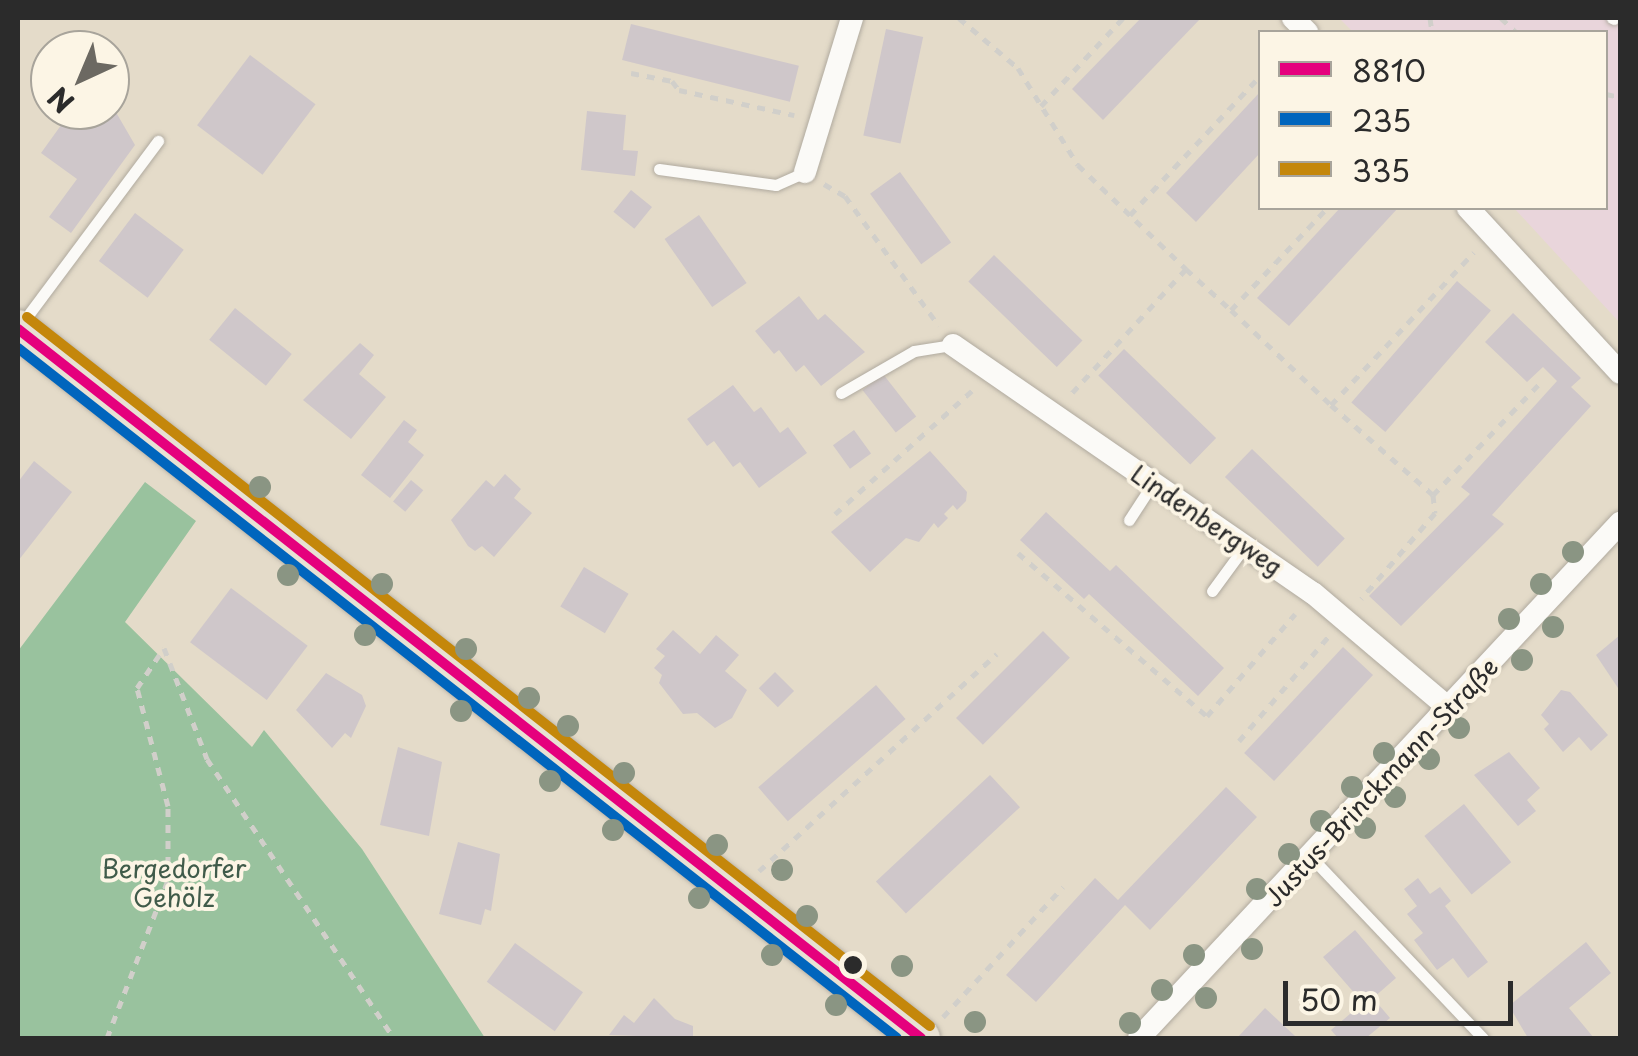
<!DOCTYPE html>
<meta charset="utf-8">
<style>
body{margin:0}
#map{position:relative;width:1638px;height:1056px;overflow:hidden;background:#e4dbc9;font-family:"Playpen Sans",sans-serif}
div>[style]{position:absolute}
.built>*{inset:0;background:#e9d5db}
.forest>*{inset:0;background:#99c29e}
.building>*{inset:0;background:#cfc7ca;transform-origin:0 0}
.path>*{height:5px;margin-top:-2.5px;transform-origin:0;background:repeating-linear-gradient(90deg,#d1cfca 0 8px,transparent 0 16px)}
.roads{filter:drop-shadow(0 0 2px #b0aa9f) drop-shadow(0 0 2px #b0aa9f)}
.lane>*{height:11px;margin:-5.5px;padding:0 5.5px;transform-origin:5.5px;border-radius:5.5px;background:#fbfaf7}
.street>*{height:22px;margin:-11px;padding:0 11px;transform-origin:11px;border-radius:11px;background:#fbfaf7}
.primary>*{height:38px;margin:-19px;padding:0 19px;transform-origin:19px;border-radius:19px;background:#e8e1d3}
.bus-1>*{height:10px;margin:-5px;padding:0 5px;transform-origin:5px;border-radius:5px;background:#e5007d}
.bus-2>*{height:10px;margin:-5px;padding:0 5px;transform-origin:5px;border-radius:5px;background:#0065bd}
.bus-3>*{height:10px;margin:-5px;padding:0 5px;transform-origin:5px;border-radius:5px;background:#c4870b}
.trees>*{width:22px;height:22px;margin:-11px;border-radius:50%;background:#8a9583}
.dots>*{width:28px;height:28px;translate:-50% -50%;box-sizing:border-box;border:5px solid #fcf5e5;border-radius:50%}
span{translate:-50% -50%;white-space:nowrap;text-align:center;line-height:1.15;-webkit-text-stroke:8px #fcf5e5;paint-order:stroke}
.street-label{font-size:25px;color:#2b2b2b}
.park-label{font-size:25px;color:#405b4a}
.frame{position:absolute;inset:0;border:20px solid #2b2b2b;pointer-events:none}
.legend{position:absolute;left:1258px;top:30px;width:350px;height:180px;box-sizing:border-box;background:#fcf5e5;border:2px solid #a8a49b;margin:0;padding:12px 18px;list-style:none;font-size:30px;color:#2b2b2b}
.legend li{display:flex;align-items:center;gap:20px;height:50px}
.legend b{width:50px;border:2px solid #a8a49b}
.north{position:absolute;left:30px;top:30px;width:100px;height:100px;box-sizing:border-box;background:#fcf5e5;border:2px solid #a8a49b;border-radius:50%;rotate:224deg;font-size:28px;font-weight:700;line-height:40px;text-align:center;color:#2b2b2b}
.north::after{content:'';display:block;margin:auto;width:35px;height:45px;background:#6c6962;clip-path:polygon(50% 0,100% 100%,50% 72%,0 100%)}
.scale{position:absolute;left:1283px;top:981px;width:230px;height:45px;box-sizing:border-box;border:5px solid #2b2b2b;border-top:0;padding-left:12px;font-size:30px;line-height:35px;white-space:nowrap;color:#2b2b2b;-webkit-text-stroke:8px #fcf5e5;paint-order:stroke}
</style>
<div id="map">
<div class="built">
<i style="clip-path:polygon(1339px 18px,1620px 18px,1620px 323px,1514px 208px,1606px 208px,1606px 32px,1353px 32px)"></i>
</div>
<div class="forest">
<i style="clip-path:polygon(145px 482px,196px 521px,125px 622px,252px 747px,264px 730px,362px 849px,485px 1038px,18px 1038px,18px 651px)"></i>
</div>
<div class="building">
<i style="clip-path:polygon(1141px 18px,1201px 18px,1103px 120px,1072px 89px)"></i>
<i style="left:631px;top:24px;width:173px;height:37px;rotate:14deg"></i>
<i style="left:886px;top:29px;width:38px;height:109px;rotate:12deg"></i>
<i style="left:250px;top:55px;width:82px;height:88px;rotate:37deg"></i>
<i style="clip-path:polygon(1260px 92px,1260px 153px,1196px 222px,1166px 193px)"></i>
<i style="clip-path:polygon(110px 102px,135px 145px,71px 233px,49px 217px,77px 179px,41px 153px,72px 110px,110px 110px)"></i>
<i style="clip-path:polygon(587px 111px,626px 115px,623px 150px,638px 151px,635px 176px,581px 170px)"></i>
<i style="left:900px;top:172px;width:87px;height:37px;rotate:54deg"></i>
<i style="left:631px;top:190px;width:27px;height:28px;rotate:39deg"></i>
<i style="clip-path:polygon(1340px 208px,1398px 208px,1289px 326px,1257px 298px)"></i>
<i style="left:135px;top:213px;width:61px;height:60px;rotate:37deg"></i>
<i style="left:699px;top:215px;width:83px;height:42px;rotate:55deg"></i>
<i style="left:994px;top:255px;width:123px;height:37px;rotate:44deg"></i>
<i style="left:1457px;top:281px;width:45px;height:161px;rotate:41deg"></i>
<i style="clip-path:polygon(799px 296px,818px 320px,825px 314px,865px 352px,821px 386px,804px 365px,796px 372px,779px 350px,774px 354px,755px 331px)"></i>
<i style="left:235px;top:308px;width:73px;height:41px;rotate:39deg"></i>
<i style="clip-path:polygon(1513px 313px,1581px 378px,1571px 387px,1591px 406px,1492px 515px,1504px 524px,1401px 626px,1369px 596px,1470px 494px,1461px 487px,1557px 381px,1543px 367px,1527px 382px,1485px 342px)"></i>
<i style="clip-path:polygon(360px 343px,374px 355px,359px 374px,386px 397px,351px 439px,303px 400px)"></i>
<i style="left:1124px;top:349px;width:128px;height:37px;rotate:44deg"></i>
<i style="left:883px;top:374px;width:54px;height:26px;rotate:52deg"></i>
<i style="clip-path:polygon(733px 385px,754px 412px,761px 407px,780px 433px,788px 427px,807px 453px,759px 488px,740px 462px,733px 467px,714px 441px,707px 446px,687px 419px)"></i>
<i style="clip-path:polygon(404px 420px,417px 430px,408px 442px,424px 455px,390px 498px,361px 475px)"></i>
<i style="left:854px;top:430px;width:29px;height:26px;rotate:54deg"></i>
<i style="left:1252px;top:449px;width:129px;height:39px;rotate:44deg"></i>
<i style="clip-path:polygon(930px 451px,967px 492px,966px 501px,957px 510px,953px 505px,944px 514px,948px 518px,938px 528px,934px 523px,919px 542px,906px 538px,870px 572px,831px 532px)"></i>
<i style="clip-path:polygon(34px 461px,72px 492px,18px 561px,18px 482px)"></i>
<i style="clip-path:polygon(505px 474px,521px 489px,514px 498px,532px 513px,494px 557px,482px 546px,475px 551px,468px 546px,451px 520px,486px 480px,494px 487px)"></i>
<i style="left:411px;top:480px;width:16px;height:28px;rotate:40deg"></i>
<i style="clip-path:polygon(1046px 512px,1110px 571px,1116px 565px,1224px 668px,1198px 696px,1089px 594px,1084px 599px,1020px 540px)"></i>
<i style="left:584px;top:567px;width:52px;height:46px;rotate:31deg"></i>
<i style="left:231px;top:588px;width:96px;height:68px;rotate:37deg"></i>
<i style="clip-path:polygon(673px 630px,700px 654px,716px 635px,739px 655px,725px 671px,747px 690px,732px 718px,715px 728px,697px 713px,683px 714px,659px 683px,662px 675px,654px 668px,665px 656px,656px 649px)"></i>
<i style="left:1043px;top:631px;width:38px;height:123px;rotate:45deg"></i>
<i style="clip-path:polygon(1620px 635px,1620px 691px,1596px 655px)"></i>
<i style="left:1343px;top:647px;width:41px;height:145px;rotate:43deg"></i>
<i style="left:775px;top:672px;width:27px;height:23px;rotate:45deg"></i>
<i style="clip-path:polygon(326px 673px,362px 695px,366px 706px,351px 738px,345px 733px,332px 748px,296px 710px)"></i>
<i style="left:876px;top:685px;width:45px;height:156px;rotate:49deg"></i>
<i style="clip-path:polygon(1561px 690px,1570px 692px,1608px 735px,1591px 751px,1579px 737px,1563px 752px,1544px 729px,1549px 724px,1541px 715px)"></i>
<i style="clip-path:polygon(398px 747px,442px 762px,429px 836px,380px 825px)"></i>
<i style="clip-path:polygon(1509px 752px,1540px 788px,1527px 800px,1536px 811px,1518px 826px,1474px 775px)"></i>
<i style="left:990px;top:775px;width:44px;height:156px;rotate:47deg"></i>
<i style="clip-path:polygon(1226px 787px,1257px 817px,1150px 930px,1125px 905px,1036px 1002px,1006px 975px,1095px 878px,1118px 900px)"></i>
<i style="left:1464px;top:804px;width:75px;height:51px;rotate:51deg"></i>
<i style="clip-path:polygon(458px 842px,500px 854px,491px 911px,485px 909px,481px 925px,439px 914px)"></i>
<i style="clip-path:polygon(1418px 878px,1430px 894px,1440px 887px,1451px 901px,1445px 906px,1488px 962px,1468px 978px,1453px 958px,1437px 970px,1414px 940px,1423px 933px,1407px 914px,1417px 906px,1404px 889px)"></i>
<i style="clip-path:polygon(1355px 930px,1396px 978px,1373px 998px,1390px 1018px,1366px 1038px,1338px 1038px,1331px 1030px,1363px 1003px,1323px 957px)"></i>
<i style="clip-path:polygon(1586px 942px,1611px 973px,1569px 1008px,1594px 1038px,1528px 1038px,1509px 1006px)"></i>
<i style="left:515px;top:943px;width:84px;height:48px;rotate:36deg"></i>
<i style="clip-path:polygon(654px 998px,675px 1019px,693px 1026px,693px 1038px,609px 1035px,624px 1015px,634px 1023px)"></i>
<i style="clip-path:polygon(1265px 1008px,1295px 1036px,1237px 1038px)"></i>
</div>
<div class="path">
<i style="left:959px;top:18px;width:77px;rotate:40.3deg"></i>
<i style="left:1018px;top:68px;width:114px;rotate:58.3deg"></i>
<i style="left:1078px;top:165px;width:150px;rotate:43.9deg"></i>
<i style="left:1186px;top:269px;width:170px;rotate:132.6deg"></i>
<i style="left:1430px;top:18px;width:14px;rotate:82deg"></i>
<i style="left:1501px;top:18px;width:21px;rotate:43deg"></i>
<i style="left:631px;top:73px;width:42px;rotate:11deg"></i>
<i style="left:672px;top:81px;width:11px;rotate:52deg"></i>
<i style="left:679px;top:90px;width:118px;rotate:12.3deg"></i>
<i style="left:1606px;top:94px;width:14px;rotate:12deg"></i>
<i style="left:1041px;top:106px;width:120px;rotate:-47deg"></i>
<i style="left:824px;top:184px;width:24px;rotate:30deg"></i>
<i style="left:845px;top:196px;width:160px;rotate:54.1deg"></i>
<i style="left:1130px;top:215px;width:190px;rotate:-46.9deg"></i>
<i style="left:1186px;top:269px;width:61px;rotate:42.3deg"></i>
<i style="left:1231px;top:310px;width:140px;rotate:-46.7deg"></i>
<i style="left:1231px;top:310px;width:138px;rotate:43.5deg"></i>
<i style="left:1331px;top:405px;width:209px;rotate:-46.9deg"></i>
<i style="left:1331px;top:405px;width:136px;rotate:41.4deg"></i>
<i style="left:1433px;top:495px;width:18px;rotate:84deg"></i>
<i style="left:1435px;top:513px;width:113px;rotate:130.7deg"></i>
<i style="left:1433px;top:495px;width:153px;rotate:-46.3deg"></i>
<i style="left:835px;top:514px;width:187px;rotate:-42deg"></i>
<i style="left:1018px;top:553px;width:250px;rotate:40.8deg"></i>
<i style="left:1207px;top:716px;width:135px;rotate:-49.2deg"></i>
<i style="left:164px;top:648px;width:119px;rotate:68.8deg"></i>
<i style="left:207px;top:759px;width:336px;rotate:56.2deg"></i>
<i style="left:1239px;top:741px;width:137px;rotate:-49.4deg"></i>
<i style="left:759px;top:871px;width:322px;rotate:-42.4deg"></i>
<i style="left:943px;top:1017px;width:177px;rotate:-47.3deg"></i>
<i style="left:107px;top:1038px;width:169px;rotate:-68.9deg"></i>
<i style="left:168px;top:880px;width:74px;rotate:-90deg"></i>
<i style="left:168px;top:806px;width:122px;rotate:-104.7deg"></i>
<i style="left:137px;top:688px;width:48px;rotate:-56deg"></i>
</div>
<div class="roads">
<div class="lane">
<i style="left:1612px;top:18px;width:2px;rotate:27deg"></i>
<i style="left:659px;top:169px;width:118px;rotate:7.8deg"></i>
<i style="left:776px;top:185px;width:32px;rotate:-24deg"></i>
<i style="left:20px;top:326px;width:231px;rotate:-53.3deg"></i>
<i style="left:841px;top:393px;width:84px;rotate:-29.9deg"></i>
<i style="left:914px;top:351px;width:39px;rotate:-9deg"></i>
<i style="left:1129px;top:520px;width:44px;rotate:-57deg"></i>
<i style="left:1212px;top:591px;width:56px;rotate:-53.7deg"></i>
<i style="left:1311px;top:857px;width:250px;rotate:46.5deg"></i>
</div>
<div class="street">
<i style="left:1293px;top:18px;width:20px;rotate:45deg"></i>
<i style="left:805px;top:172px;width:161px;rotate:-73deg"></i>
<i style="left:1468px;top:208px;width:224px;rotate:47.3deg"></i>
<i style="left:953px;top:345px;width:437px;rotate:34.6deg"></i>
<i style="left:1313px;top:593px;width:180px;rotate:40.3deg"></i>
<i style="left:1139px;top:1038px;width:705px;rotate:-46.96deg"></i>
</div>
<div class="primary">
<i style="left:18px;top:329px;width:1148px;rotate:38.14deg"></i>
</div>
</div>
<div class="bus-1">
<i style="left:18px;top:329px;width:1148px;rotate:38.14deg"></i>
</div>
<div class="bus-2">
<i style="left:18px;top:348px;width:1117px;rotate:38.13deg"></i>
</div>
<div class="bus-3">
<i style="left:27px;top:317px;width:1148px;rotate:38.14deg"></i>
</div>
<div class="trees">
<i style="left:260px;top:487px"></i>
<i style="left:1573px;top:552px"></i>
<i style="left:288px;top:575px"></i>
<i style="left:382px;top:584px"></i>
<i style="left:1541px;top:584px"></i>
<i style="left:1509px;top:619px"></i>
<i style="left:1553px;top:627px"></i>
<i style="left:365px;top:635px"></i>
<i style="left:466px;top:649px"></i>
<i style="left:1522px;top:660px"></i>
<i style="left:529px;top:698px"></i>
<i style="left:461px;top:711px"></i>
<i style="left:568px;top:726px"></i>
<i style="left:1459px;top:728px"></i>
<i style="left:1384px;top:753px"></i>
<i style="left:1429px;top:759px"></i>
<i style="left:624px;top:773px"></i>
<i style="left:550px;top:781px"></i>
<i style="left:1352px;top:787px"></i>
<i style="left:1395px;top:797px"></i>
<i style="left:1321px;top:821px"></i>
<i style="left:1365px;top:828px"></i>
<i style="left:613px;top:830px"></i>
<i style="left:717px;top:845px"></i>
<i style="left:1289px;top:854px"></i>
<i style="left:782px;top:870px"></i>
<i style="left:1257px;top:889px"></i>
<i style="left:699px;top:898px"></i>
<i style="left:807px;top:916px"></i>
<i style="left:1252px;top:949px"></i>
<i style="left:772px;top:955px"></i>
<i style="left:1194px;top:955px"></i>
<i style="left:902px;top:966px"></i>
<i style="left:1162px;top:990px"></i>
<i style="left:1206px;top:998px"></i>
<i style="left:836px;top:1005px"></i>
<i style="left:975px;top:1022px"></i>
<i style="left:1130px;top:1023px"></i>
</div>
<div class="dots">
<i style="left:853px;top:965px;background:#2b2b2b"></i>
</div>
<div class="street-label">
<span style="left:1207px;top:520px;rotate:34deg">Lindenbergweg</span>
<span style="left:1381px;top:782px;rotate:-47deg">Justus-Brinckmann-Straße</span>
</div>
<div class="park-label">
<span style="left:174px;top:883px">Bergedorfer<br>Gehölz</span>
</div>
<div class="frame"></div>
<ul class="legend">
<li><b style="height:12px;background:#e5007d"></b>8810</li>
<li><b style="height:12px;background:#0065bd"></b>235</li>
<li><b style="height:12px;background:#c4870b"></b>335</li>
</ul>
<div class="north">N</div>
<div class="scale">50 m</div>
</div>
